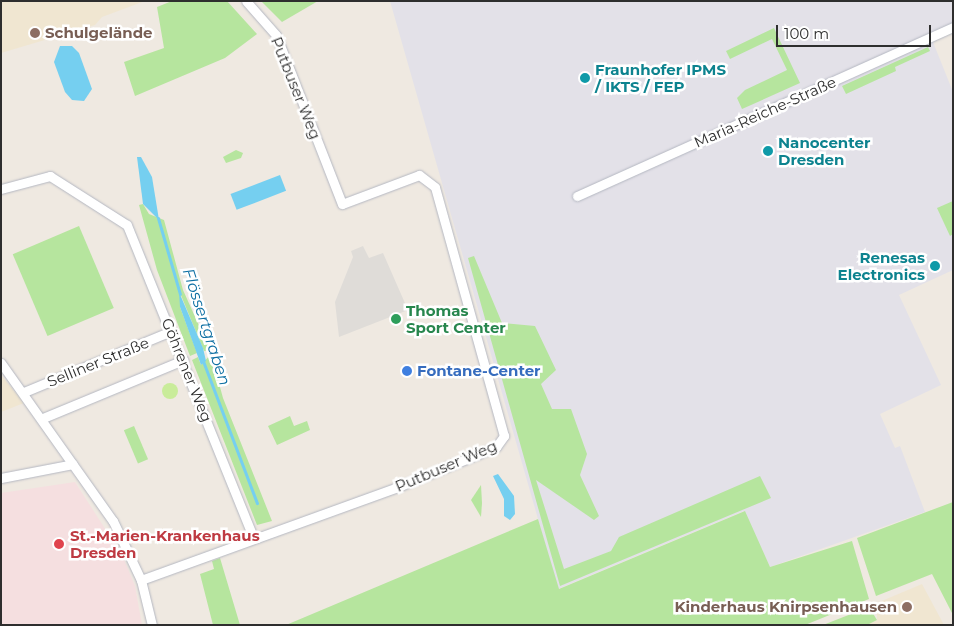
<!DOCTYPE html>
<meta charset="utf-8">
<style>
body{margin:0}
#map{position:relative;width:954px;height:626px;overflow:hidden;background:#efe9e1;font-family:Montserrat,sans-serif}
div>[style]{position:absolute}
.industrial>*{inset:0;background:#e3e1e8}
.education>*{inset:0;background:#f0e6d1}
.medical>*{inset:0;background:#f5dfe0}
.green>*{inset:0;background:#b6e59e;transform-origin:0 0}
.pitch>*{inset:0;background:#c9ec9a}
.round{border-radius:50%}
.plaza>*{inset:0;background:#dfdcd8}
.water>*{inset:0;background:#75cff0;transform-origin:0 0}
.stream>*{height:3px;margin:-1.5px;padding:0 1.5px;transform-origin:1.5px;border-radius:1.5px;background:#75cff0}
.roads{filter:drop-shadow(0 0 1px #b4b7c1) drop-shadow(0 0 1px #b4b7c1)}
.minor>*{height:9px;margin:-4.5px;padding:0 4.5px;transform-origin:4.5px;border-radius:4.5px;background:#fff}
.dots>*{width:14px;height:14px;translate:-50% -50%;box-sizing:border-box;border:2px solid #fff;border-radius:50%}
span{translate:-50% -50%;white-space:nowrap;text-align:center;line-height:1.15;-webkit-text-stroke:5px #fff;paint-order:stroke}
.education-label{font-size:15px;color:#785e54;font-weight:700}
.left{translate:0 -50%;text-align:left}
.right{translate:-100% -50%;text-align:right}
.culture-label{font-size:15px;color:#0d838f;font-weight:700}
.street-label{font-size:15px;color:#2e2e2e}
.leisure-label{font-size:15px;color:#27864d;font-weight:700}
.shop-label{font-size:15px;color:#366cbe;font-weight:700}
.health-label{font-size:15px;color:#be3a42;font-weight:700}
.water-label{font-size:16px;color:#0d6fa3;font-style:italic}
.frame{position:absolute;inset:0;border:2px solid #2e2e2e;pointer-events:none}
.scale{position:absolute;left:776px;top:25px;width:155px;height:22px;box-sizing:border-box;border:2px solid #2e2e2e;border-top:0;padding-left:6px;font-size:15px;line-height:18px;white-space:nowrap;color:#2e2e2e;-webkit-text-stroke:4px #fff;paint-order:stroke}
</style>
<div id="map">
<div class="industrial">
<i style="clip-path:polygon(390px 1px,953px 1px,953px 27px,931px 37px,953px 92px,953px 270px,899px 295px,941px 385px,880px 414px,895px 448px,900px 446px,925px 512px,770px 567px,744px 511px,558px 589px)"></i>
</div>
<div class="education">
<i style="clip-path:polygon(1px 1px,145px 1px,102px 17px,95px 25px,1px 53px)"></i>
<i style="clip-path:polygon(1px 375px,24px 403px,1px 412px)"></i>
<i style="clip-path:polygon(922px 584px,944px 625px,867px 625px,877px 620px,877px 603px)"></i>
</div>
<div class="medical">
<i style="clip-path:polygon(75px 482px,122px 555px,135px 586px,142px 625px,1px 625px,1px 493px)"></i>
</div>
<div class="green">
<i style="clip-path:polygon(172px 1px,227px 1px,257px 34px,225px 58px,135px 96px,124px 62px,164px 48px,157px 7px)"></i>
<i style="clip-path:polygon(261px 1px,318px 1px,282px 22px)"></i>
<i style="clip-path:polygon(774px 28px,800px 83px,742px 109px,737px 98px,745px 90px,787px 70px,772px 39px,730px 59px,726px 51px)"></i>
<i style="clip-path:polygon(928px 47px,930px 51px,895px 67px,896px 71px,846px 94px,842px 86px)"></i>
<i style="clip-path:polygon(236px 150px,243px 153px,241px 158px,226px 163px,223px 157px)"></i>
<i style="clip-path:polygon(953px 201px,953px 234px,950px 236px,937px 208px)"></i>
<i style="clip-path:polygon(143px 204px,149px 214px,164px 220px,183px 290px,210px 350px,204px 351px,180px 293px,180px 307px,197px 353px,190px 356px,157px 270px,139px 205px)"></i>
<i style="left:79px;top:226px;width:89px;height:72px;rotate:67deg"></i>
<i style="clip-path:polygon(474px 256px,502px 323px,535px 326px,556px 370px,541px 384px,552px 409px,571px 409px,587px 454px,580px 475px,599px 516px,594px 520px,536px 480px,564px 569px,611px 551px,619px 537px,760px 476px,771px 498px,560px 586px,468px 258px)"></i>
<i style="clip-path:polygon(211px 354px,223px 398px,272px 521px,257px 525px,192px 360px,198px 357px,201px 365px)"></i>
<i style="clip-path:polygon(290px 416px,294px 426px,307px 421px,310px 430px,277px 445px,268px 426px)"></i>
<i style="left:134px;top:426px;width:36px;height:11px;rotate:67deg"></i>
<i style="clip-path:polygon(481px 485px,482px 503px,481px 517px,471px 500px)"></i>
<i style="clip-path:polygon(953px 502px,953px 615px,932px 574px,876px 596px,857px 538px)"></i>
<i style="clip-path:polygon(745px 511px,770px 567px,852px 541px,869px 599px,805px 625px,286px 625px,538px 519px,559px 589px)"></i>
<i style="clip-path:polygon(220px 558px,240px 625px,213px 625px,200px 574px,214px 569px,212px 561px)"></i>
<i style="clip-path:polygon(869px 607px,877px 620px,867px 625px,823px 625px)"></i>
</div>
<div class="pitch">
<i class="round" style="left:162px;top:383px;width:16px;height:16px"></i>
</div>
<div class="plaza">
<i style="clip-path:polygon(363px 246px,369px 258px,383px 253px,408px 310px,339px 337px,335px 302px,353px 257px,351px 251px)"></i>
</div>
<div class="water">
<i style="clip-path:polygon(60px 46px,72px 46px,79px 53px,92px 89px,84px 101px,72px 100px,65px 92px,54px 62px)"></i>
<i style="clip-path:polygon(137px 157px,141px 157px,152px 177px,159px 220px,143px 204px)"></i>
<i style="left:280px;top:175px;width:17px;height:53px;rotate:69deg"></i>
<i style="clip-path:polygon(179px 292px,203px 348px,206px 361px,201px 365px,180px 307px)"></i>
<i style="clip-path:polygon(498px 474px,514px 496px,515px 514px,510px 520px,504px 516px,504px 499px,493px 476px)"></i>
</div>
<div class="stream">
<i style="left:158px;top:218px;width:79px;rotate:73.9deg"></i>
<i style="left:203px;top:361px;width:152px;rotate:69.2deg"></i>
</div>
<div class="roads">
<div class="minor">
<i style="left:1px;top:189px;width:51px;rotate:-14.9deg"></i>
<i style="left:50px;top:176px;width:91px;rotate:32.5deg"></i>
<i style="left:127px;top:225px;width:336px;rotate:68deg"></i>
<i style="left:577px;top:196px;width:412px;rotate:-24.2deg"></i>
<i style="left:1px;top:363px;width:194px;rotate:54.7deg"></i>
<i style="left:113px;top:521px;width:65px;rotate:64.6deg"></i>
<i style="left:141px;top:580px;width:46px;rotate:76.3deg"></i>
<i style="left:24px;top:392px;width:159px;rotate:-22.5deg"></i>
<i style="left:43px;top:418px;width:152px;rotate:-22.5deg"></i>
<i style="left:1px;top:478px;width:73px;rotate:-11deg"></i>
<i style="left:141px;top:580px;width:276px;rotate:-19.9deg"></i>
<i style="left:400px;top:486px;width:104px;rotate:-22.1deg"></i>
<i style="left:496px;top:447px;width:14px;rotate:-54deg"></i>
<i style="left:504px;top:436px;width:258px;rotate:-105.5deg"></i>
<i style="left:435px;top:187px;width:20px;rotate:-143deg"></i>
<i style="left:419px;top:175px;width:82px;rotate:159.4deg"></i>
<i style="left:342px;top:204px;width:181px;rotate:-111.3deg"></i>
<i style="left:276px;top:35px;width:45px;rotate:-131.4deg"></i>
</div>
</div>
<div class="dots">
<i style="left:35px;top:33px;background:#8d6e63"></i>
<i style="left:585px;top:78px;background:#0f9aa8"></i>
<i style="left:768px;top:151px;background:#0f9aa8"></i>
<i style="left:935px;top:266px;background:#0f9aa8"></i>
<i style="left:396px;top:319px;background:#2e9e5b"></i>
<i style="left:407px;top:371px;background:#3f7fe0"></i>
<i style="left:59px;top:544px;background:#e0444e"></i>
<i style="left:907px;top:607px;background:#8d6e63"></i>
</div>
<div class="education-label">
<span class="left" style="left:45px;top:33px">Schulgelände</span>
<span class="right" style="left:897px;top:607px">Kinderhaus Knirpsenhausen</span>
</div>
<div class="culture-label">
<span class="left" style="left:595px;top:78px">Fraunhofer IPMS<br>/ IKTS / FEP</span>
<span class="left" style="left:778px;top:151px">Nanocenter<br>Dresden</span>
<span class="right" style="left:925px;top:266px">Renesas<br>Electronics</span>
</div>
<div class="street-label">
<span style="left:296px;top:88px;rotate:68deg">Putbuser Weg</span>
<span style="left:765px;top:112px;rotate:-24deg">Maria-Reiche-Straße</span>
<span style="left:98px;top:362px;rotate:-22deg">Selliner Straße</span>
<span style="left:187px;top:370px;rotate:68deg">Göhrener Weg</span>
<span style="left:446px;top:466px;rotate:-23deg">Putbuser Weg</span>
</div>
<div class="leisure-label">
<span class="left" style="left:406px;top:319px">Thomas<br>Sport Center</span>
</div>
<div class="shop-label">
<span class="left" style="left:417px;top:371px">Fontane-Center</span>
</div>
<div class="health-label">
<span class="left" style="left:70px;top:544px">St.-Marien-Krankenhaus<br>Dresden</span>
</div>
<div class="water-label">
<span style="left:206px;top:327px;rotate:72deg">Flössertgraben</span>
</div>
<div class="frame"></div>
<div class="scale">100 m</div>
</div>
